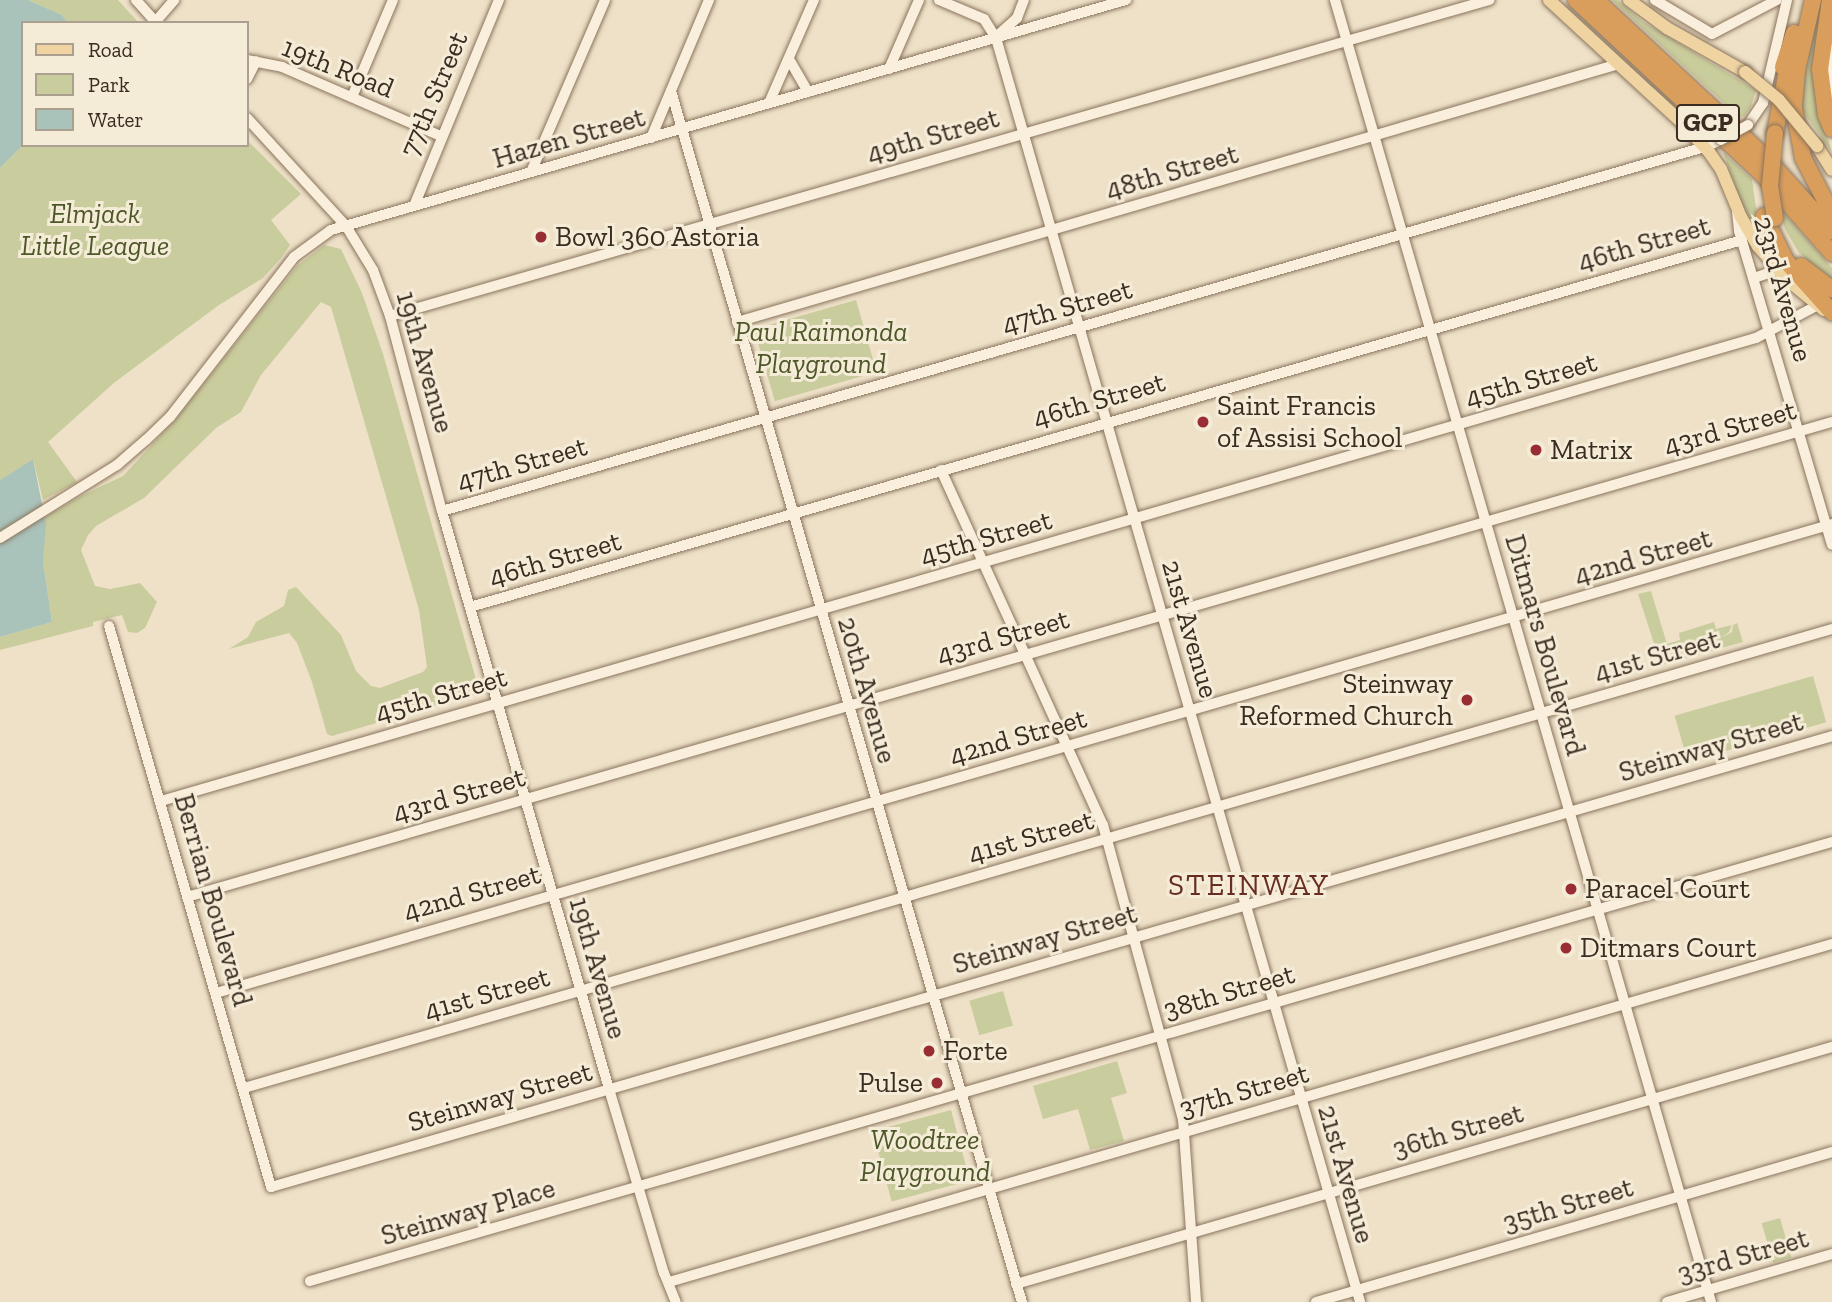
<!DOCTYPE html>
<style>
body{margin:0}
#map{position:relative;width:1832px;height:1302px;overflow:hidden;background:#eee1c8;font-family:"Zilla Slab",serif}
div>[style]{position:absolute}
.green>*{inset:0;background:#c9cc9c;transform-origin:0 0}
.water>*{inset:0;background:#a9c2ba}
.roads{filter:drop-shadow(0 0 2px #8a745d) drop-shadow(0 0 2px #8a745d)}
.minor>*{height:10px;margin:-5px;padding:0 5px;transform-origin:5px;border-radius:5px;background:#f9efdc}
.major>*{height:12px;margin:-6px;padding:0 6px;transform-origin:6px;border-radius:6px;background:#efd4a2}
.highway>*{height:16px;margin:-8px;padding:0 8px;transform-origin:8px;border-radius:8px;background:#da9e5c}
.bridges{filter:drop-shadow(0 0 2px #8a745d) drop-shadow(0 0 2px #8a745d)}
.minor-bridge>*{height:10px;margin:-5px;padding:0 5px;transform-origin:5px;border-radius:5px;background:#f9efdc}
.major-bridge>*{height:12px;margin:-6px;padding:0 6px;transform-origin:6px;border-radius:6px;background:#efd4a2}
.highway-bridge>*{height:16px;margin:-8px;padding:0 8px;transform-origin:8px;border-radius:8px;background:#da9e5c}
.dots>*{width:19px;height:19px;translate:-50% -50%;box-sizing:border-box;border:4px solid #f5ecd8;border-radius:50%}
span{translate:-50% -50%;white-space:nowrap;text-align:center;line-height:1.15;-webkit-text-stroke:6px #f5ecd8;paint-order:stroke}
.shield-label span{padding:2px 5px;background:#f5ecd8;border:2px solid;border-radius:5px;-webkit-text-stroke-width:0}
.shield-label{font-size:26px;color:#3b2c21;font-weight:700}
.street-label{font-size:28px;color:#3b2c21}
.park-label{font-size:28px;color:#4d5728;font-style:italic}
.poi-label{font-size:28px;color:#3b2c21}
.left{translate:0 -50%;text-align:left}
.right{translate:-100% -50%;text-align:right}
.neighbourhood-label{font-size:30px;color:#672d21;letter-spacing:2px}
.legend{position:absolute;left:21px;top:21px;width:228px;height:126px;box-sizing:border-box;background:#f5ecd8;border:2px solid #ab9f8f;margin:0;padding:9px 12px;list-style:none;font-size:21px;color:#3b2c21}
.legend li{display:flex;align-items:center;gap:14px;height:35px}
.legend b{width:35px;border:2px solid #ab9f8f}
</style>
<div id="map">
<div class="green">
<i style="clip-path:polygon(28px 0,118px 0,139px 23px,68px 23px,62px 15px)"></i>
<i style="clip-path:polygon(1612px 0,1618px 0,1642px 21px,1756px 90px,1751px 107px,1745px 115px,1740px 118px)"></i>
<i style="clip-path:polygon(1818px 18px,1815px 94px,1832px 152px,1801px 109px,1808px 48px)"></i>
<i style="clip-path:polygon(247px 140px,301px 194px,271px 220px,290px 245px,281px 258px,263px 278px,219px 305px,115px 382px,48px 442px,77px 482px,43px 500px,33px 459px,0 480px,0 168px,23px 145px,247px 145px)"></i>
<i style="clip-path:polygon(1723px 152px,1752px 179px,1757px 216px,1765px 238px,1777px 256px,1774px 258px,1745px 213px)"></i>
<i style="clip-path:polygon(1778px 206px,1832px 268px,1832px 281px,1799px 253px,1785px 229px)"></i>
<i style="clip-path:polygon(324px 245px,341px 249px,362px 293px,383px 354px,479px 690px,476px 694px,332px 736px,327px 734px,312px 682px,297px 643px,289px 633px,229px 649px,248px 637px,256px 622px,284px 606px,288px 590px,296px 587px,341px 635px,356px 671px,371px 686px,380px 688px,423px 672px,427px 667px,419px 610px,331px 307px,321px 302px,261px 375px,241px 412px,216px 428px,144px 498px,96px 526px,88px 535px,81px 550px,95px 586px,110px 589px,140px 583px,157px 602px,145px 628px,137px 633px,128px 632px,122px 615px,93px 622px,93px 626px,0 650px,0 637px,52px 622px,43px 562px,45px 517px,79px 497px,123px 476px,176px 419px,297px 266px)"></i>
<i style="left:856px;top:300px;width:75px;height:106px;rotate:74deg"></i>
<i style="clip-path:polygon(1651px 591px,1667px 644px,1680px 640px,1679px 633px,1714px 622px,1716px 629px,1732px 625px,1729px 632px,1721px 638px,1732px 632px,1733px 625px,1737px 623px,1743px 642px,1661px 665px,1638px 594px)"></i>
<i style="left:1813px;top:676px;width:48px;height:144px;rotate:74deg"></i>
<i style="left:1003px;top:991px;width:36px;height:35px;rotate:74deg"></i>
<i style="clip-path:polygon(1117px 1061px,1127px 1093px,1111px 1098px,1124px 1141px,1090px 1150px,1078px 1109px,1043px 1119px,1033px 1086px)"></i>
<i style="left:951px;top:1110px;width:73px;height:81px;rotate:75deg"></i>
<i style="left:1780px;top:1218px;width:41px;height:19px;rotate:74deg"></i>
</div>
<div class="water">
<i style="clip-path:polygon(0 0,28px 0,62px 15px,68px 23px,23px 23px,23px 145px,0 168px)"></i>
<i style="clip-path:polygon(33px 459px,46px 524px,43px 562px,52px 622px,0 637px,0 480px)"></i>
</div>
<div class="roads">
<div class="minor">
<i style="left:136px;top:0;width:31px;rotate:48deg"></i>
<i style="left:939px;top:0;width:49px;rotate:22.9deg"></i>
<i style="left:984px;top:19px;width:22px;rotate:58deg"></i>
<i style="left:996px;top:38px;width:1315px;rotate:73.93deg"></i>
<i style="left:1335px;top:0;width:1355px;rotate:73.89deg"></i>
<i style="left:1655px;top:0;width:66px;rotate:30.8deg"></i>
<i style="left:1712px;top:34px;width:73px;rotate:-27.6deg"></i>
<i style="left:156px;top:21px;width:28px;rotate:-49deg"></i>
<i style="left:997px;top:36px;width:27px;rotate:-42deg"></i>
<i style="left:1017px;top:18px;width:19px;rotate:-69deg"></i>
<i style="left:1832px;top:40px;width:56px;rotate:90deg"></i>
<i style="left:789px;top:59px;width:38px;rotate:60deg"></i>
<i style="left:247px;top:60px;width:36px;rotate:11deg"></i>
<i style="left:282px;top:67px;width:173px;rotate:23.5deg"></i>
<i style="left:889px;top:69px;width:75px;rotate:-66.5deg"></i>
<i style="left:247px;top:79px;width:20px;rotate:-63deg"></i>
<i style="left:671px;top:91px;width:1261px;rotate:73.84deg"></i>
<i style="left:352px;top:97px;width:105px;rotate:-67.1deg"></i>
<i style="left:769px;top:103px;width:112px;rotate:-66.4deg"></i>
<i style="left:247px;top:118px;width:147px;rotate:47.5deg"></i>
<i style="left:346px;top:226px;width:52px;rotate:58.5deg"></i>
<i style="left:373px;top:270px;width:49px;rotate:69.7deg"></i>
<i style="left:390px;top:316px;width:202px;rotate:75.1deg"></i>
<i style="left:442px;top:511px;width:602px;rotate:73.88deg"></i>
<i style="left:609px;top:1089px;width:192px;rotate:73.4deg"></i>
<i style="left:664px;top:1273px;width:31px;rotate:68deg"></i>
<i style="left:1748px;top:125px;width:27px;rotate:-56deg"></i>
<i style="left:1763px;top:103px;width:106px;rotate:-76.9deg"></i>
<i style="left:651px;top:138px;width:150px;rotate:-67.2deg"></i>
<i style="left:531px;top:172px;width:187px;rotate:-66.7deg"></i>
<i style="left:414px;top:206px;width:223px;rotate:-67.6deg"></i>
<i style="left:1737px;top:211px;width:20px;rotate:84deg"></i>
<i style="left:1739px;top:231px;width:327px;rotate:73.5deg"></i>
<i style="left:1754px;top:278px;width:24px;rotate:-19deg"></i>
<i style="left:390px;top:316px;width:1144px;rotate:-16.04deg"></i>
<i style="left:737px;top:322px;width:919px;rotate:-16.31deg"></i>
<i style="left:941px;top:470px;width:390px;rotate:65.5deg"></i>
<i style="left:1103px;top:825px;width:305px;rotate:74.8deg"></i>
<i style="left:1183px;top:1119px;width:183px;rotate:85.9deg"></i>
<i style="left:442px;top:511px;width:1314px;rotate:-16.08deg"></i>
<i style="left:1705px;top:147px;width:17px;rotate:-24deg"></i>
<i style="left:0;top:538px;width:138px;rotate:-32deg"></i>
<i style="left:117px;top:465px;width:38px;rotate:-41deg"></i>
<i style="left:146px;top:440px;width:33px;rotate:-44deg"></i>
<i style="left:170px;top:417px;width:202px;rotate:-52.2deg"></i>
<i style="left:294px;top:257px;width:46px;rotate:-36.1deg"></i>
<i style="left:331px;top:230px;width:828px;rotate:-16.14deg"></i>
<i style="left:470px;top:607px;width:1324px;rotate:-16.09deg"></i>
<i style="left:109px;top:626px;width:584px;rotate:73.89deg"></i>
<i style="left:271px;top:1187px;width:1625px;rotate:-16.11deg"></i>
<i style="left:161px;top:801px;width:1661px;rotate:-16.19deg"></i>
<i style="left:1756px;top:338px;width:70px;rotate:-28deg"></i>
<i style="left:187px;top:897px;width:1712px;rotate:-16.11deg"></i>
<i style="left:216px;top:993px;width:1683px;rotate:-16.18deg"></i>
<i style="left:244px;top:1088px;width:1653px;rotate:-16.12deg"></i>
<i style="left:310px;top:1281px;width:1584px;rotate:-16.09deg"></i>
<i style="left:669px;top:1282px;width:1211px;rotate:-16.21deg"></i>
<i style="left:1016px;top:1284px;width:850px;rotate:-16.2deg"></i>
<i style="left:1316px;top:1302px;width:537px;rotate:-16.21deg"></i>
<i style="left:1667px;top:1302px;width:172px;rotate:-16.2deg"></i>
</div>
<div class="major">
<i style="left:1549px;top:0;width:174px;rotate:42.7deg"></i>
<i style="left:1677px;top:118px;width:47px;rotate:46.7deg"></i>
<i style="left:1709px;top:152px;width:21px;rotate:55deg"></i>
<i style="left:1721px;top:169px;width:52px;rotate:67.4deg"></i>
<i style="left:1741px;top:217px;width:34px;rotate:60deg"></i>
<i style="left:1758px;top:246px;width:40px;rotate:50deg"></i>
<i style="left:1784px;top:277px;width:52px;rotate:39.5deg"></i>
<i style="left:1629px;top:0;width:47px;rotate:36.4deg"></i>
<i style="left:1667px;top:28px;width:90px;rotate:29.4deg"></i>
<i style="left:1817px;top:146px;width:28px;rotate:58deg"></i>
</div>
<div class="highway">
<i style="left:1576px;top:0;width:258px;rotate:43.1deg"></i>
<i style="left:1764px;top:176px;width:103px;rotate:48.6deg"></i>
<i style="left:1596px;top:0;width:235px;rotate:42.9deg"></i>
<i style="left:1768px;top:160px;width:96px;rotate:48deg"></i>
<i style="left:1813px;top:0;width:72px;rotate:102.9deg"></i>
<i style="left:1797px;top:70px;width:38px;rotate:95deg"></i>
<i style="left:1794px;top:108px;width:51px;rotate:79.8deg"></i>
<i style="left:1803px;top:158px;width:63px;rotate:62.6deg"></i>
<i style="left:1830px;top:0;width:70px;rotate:98.2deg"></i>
<i style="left:1820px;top:69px;width:46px;rotate:82.6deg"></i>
<i style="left:1826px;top:115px;width:15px;rotate:67deg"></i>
<i style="left:1783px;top:67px;width:36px;rotate:-72deg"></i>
<i style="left:1775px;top:133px;width:74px;rotate:-79.1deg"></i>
<i style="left:1764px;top:216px;width:50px;rotate:63.9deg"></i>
<i style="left:1786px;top:261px;width:69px;rotate:48deg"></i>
<i style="left:1801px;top:266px;width:39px;rotate:37deg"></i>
</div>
</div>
<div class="bridges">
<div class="minor-bridge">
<i style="left:1721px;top:140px;width:31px;rotate:-29deg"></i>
</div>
<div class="major-bridge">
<i style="left:1745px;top:72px;width:44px;rotate:39.5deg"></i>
<i style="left:1779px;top:100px;width:60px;rotate:50.4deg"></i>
</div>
<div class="highway-bridge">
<i style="left:1775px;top:218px;width:32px;rotate:-99deg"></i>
<i style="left:1770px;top:186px;width:53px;rotate:-84.6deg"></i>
</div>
</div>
<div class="dots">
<i style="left:541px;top:237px;background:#982e33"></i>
<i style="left:1203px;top:422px;background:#982e33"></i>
<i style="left:1536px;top:450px;background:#982e33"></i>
<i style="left:1467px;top:700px;background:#982e33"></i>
<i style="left:1571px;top:889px;background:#982e33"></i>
<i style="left:1566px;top:948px;background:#982e33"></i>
<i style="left:929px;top:1051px;background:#982e33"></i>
<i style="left:937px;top:1083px;background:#982e33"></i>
</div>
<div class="shield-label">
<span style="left:1708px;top:123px">GCP</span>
</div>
<div class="street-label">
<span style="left:338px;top:68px;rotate:22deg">19th Road</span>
<span style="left:434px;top:94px;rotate:-67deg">77th Street</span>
<span style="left:933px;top:136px;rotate:-16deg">49th Street</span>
<span style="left:569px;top:138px;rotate:-16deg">Hazen Street</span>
<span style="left:1172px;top:172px;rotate:-16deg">48th Street</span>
<span style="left:1644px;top:244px;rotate:-16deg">46th Street</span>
<span style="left:1783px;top:289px;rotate:74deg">23rd Avenue</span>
<span style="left:1067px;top:307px;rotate:-16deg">47th Street</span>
<span style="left:425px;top:362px;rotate:74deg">19th Avenue</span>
<span style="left:1531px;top:380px;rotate:-16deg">45th Street</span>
<span style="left:1099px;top:400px;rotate:-16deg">46th Street</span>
<span style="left:1730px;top:428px;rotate:-16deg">43rd Street</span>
<span style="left:522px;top:464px;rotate:-16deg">47th Street</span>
<span style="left:986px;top:538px;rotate:-16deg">45th Street</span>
<span style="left:1643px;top:557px;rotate:-16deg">42nd Street</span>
<span style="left:555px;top:559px;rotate:-16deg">46th Street</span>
<span style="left:1190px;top:629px;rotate:74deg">21st Avenue</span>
<span style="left:1003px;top:637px;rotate:-16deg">43rd Street</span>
<span style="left:1545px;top:645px;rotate:74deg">Ditmars Boulevard</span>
<span style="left:1657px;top:656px;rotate:-16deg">41st Street</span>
<span style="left:867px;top:690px;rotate:74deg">20th Avenue</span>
<span style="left:441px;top:695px;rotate:-16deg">45th Street</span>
<span style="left:1018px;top:737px;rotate:-16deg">42nd Street</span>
<span style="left:1711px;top:747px;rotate:-16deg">Steinway Street</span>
<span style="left:459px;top:795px;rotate:-16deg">43rd Street</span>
<span style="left:1031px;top:837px;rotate:-16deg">41st Street</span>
<span style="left:472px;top:893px;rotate:-16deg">42nd Street</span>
<span style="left:213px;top:900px;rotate:74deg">Berrian Boulevard</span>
<span style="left:1045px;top:939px;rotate:-16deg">Steinway Street</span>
<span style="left:598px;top:968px;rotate:74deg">19th Avenue</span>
<span style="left:1229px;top:992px;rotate:-16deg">38th Street</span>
<span style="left:487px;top:994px;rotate:-16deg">41st Street</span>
<span style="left:1244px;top:1091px;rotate:-16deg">37th Street</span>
<span style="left:500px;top:1097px;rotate:-16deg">Steinway Street</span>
<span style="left:1458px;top:1131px;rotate:-16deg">36th Street</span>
<span style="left:1346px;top:1174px;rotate:74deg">21st Avenue</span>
<span style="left:1568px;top:1205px;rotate:-16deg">35th Street</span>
<span style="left:468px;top:1212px;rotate:-16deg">Steinway Place</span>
<span style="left:1743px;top:1256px;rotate:-16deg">33rd Street</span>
</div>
<div class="park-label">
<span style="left:95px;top:230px">Elmjack<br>Little League</span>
<span style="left:821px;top:348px">Paul Raimonda<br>Playground</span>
<span style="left:925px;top:1156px">Woodtree<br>Playground</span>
</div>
<div class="poi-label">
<span class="left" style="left:555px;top:237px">Bowl 360 Astoria</span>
<span class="left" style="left:1217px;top:422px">Saint Francis<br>of Assisi School</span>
<span class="left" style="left:1550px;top:450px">Matrix</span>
<span class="right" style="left:1453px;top:700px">Steinway<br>Reformed Church</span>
<span class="left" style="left:1585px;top:889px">Paracel Court</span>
<span class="left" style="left:1580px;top:948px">Ditmars Court</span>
<span class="left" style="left:943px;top:1051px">Forte</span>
<span class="right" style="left:923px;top:1083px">Pulse</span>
</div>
<div class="neighbourhood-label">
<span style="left:1249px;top:885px">STEINWAY</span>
</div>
<ul class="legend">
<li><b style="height:9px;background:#efd4a2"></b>Road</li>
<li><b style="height:19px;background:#c9cc9c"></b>Park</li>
<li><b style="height:19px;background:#a9c2ba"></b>Water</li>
</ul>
</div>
